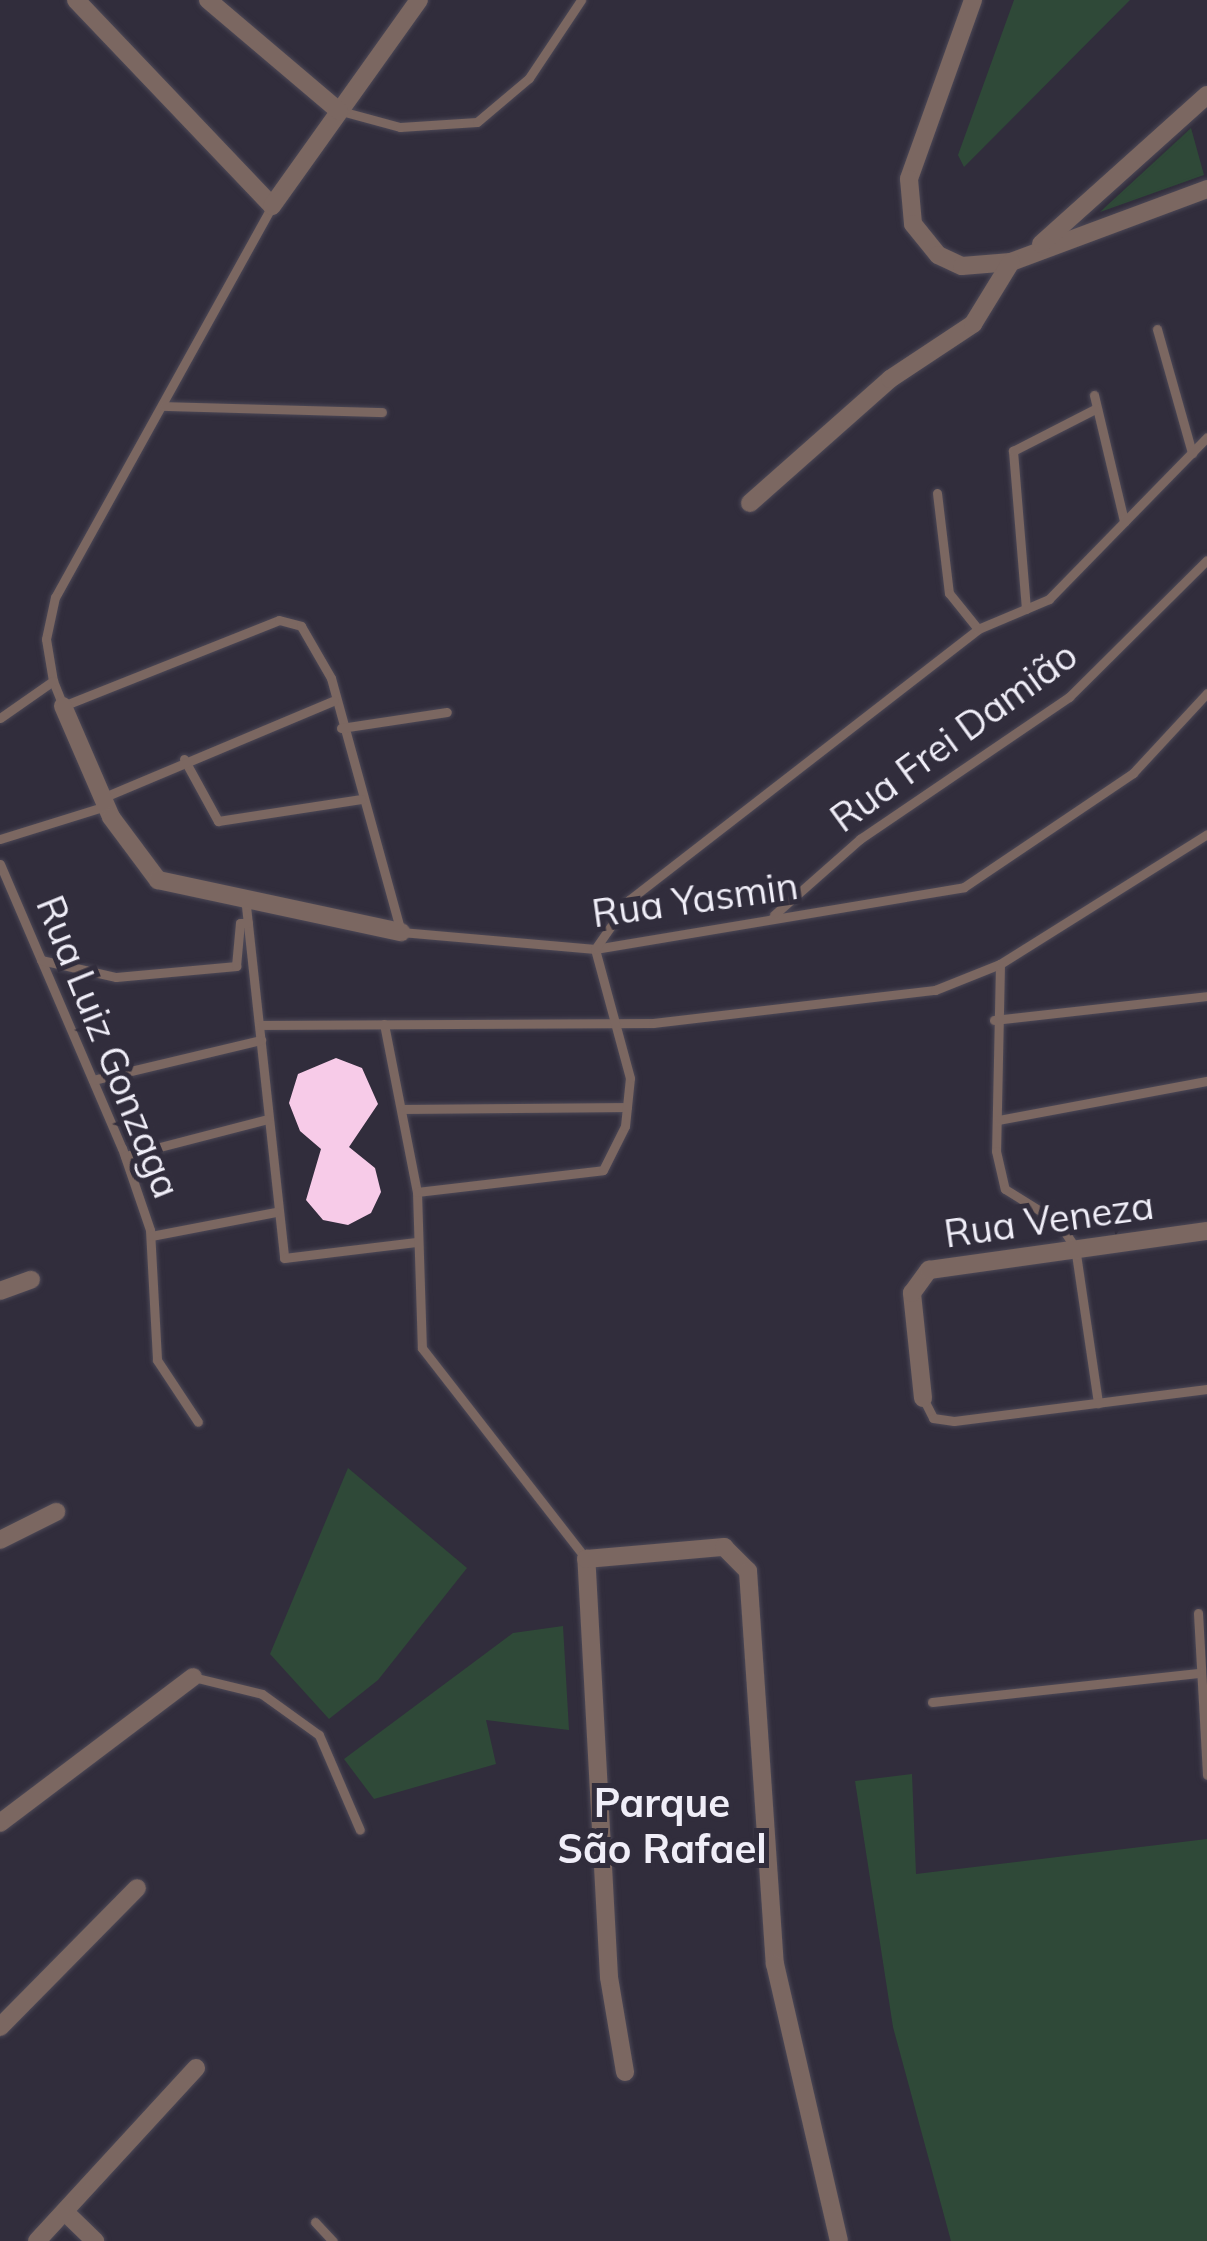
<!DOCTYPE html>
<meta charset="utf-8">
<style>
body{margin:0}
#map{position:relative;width:1207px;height:2241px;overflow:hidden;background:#312d3c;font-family:Mulish,sans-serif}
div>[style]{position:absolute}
.green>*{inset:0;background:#2f4938}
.building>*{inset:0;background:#f7cbe8}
.roads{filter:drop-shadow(0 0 2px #4c4856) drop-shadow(0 0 2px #4c4856)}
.service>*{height:9px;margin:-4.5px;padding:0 4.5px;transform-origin:4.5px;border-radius:4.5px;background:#7b6761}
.minor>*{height:18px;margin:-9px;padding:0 9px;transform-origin:9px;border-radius:9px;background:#7b6761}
span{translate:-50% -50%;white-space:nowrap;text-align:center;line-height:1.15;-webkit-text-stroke:10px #312d3c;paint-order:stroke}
.street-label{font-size:38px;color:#f0eef8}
.neighbourhood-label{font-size:40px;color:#f0eef8;font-weight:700}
</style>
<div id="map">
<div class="green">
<i style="clip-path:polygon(1014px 0,1130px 0,964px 167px,958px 155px)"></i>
<i style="clip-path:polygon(1191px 128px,1204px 175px,1100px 212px)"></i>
<i style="clip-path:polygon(348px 1468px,467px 1568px,378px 1680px,329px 1719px,270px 1654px)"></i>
<i style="clip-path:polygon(563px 1626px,569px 1730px,486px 1720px,496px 1764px,374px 1799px,344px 1759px,513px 1633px)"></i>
<i style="clip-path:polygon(912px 1774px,916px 1874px,1207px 1839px,1207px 2241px,951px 2241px,893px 2027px,855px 1781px)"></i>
</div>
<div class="building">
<i style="clip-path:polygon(336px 1058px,362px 1068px,378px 1104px,349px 1147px,375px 1168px,381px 1192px,371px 1213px,348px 1225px,323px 1220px,306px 1200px,321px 1149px,300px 1131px,289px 1103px,298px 1074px)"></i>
</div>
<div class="roads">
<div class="service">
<i style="left:341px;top:111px;width:61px;rotate:15.2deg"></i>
<i style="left:400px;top:127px;width:77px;rotate:-3.7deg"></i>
<i style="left:477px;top:122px;width:68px;rotate:-40.2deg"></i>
<i style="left:529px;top:78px;width:94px;rotate:-56.3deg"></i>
<i style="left:272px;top:206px;width:447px;rotate:119deg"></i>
<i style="left:55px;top:597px;width:43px;rotate:102.1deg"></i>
<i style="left:46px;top:639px;width:43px;rotate:80.5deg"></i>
<i style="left:53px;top:681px;width:27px;rotate:68deg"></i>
<i style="left:63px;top:706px;width:232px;rotate:-21.7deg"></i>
<i style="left:279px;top:620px;width:23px;rotate:15deg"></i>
<i style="left:301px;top:626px;width:60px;rotate:60deg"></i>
<i style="left:331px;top:678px;width:263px;rotate:74.6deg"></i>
<i style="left:401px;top:932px;width:195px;rotate:5deg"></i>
<i style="left:595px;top:949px;width:374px;rotate:-9.5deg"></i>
<i style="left:964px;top:887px;width:204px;rotate:-34deg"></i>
<i style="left:1133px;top:773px;width:109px;rotate:-47.2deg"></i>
<i style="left:1157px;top:329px;width:129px;rotate:74.2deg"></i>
<i style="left:1094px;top:395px;width:130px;rotate:76.6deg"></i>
<i style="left:164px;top:406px;width:218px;rotate:1.6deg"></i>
<i style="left:937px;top:493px;width:101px;rotate:83.2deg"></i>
<i style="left:949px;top:593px;width:46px;rotate:51.1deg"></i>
<i style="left:1026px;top:609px;width:159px;rotate:-94.7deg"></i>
<i style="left:1013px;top:451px;width:94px;rotate:-27.1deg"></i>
<i style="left:0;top:718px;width:65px;rotate:-34.9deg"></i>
<i style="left:341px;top:728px;width:107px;rotate:-8.6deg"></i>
<i style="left:184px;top:759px;width:71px;rotate:61.3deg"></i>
<i style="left:218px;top:821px;width:145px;rotate:-8.7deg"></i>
<i style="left:102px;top:798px;width:251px;rotate:-22.8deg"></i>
<i style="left:0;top:839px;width:111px;rotate:-17.3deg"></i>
<i style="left:0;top:864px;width:309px;rotate:66.8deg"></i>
<i style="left:122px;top:1148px;width:87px;rotate:71.1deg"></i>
<i style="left:150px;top:1230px;width:130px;rotate:86.9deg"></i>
<i style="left:157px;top:1360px;width:74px;rotate:56.5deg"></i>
<i style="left:246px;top:906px;width:354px;rotate:83.8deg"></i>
<i style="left:284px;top:1258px;width:133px;rotate:-6.9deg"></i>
<i style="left:774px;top:915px;width:115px;rotate:-41.5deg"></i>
<i style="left:860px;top:839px;width:253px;rotate:-34.2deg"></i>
<i style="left:1069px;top:697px;width:194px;rotate:-44.8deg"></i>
<i style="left:41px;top:960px;width:77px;rotate:12.8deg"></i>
<i style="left:116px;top:977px;width:121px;rotate:-5.2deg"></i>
<i style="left:236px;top:966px;width:43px;rotate:-84.7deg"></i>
<i style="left:240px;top:923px;width:8px"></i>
<i style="left:1000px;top:964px;width:187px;rotate:91.2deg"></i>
<i style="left:996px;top:1151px;width:39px;rotate:77deg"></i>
<i style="left:1005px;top:1189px;width:62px;rotate:31.9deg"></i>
<i style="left:1058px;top:1222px;width:30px;rotate:56deg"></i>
<i style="left:1075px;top:1247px;width:158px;rotate:81.6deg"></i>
<i style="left:994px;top:1020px;width:214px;rotate:-6.4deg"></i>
<i style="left:384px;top:1024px;width:171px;rotate:78.9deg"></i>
<i style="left:417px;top:1192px;width:156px;rotate:88.2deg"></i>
<i style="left:422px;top:1348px;width:267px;rotate:52.1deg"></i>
<i style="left:260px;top:1025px;width:393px;rotate:-0.3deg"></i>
<i style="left:653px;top:1023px;width:284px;rotate:-6.7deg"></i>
<i style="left:935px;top:990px;width:70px;rotate:-21.8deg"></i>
<i style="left:1000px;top:964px;width:244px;rotate:-32.1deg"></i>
<i style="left:93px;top:1080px;width:173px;rotate:-13.4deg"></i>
<i style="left:405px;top:1109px;width:222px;rotate:-0.5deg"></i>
<i style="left:998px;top:1120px;width:213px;rotate:-10.6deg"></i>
<i style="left:125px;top:1156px;width:148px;rotate:-14.5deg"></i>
<i style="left:417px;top:1192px;width:187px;rotate:-6.7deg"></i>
<i style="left:603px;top:1170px;width:49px;rotate:-63.4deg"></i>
<i style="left:625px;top:1126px;width:48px;rotate:-84.1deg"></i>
<i style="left:630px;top:1078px;width:134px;rotate:-105.2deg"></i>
<i style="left:595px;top:949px;width:60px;rotate:-55.2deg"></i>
<i style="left:629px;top:900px;width:442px;rotate:-37.8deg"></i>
<i style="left:978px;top:629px;width:77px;rotate:-22.9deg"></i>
<i style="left:1049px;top:599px;width:226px;rotate:-45.7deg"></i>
<i style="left:151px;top:1236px;width:127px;rotate:-10.9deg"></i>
<i style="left:923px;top:1398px;width:22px;rotate:63deg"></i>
<i style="left:933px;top:1418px;width:21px;rotate:8deg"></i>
<i style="left:954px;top:1421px;width:255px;rotate:-7.2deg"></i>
<i style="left:1198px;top:1613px;width:162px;rotate:86.8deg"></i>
<i style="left:193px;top:1677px;width:71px;rotate:13.8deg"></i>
<i style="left:262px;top:1694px;width:70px;rotate:35.7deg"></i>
<i style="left:319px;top:1735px;width:103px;rotate:66.7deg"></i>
<i style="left:932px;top:1702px;width:268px;rotate:-6.2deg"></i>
<i style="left:315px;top:2222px;width:26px;rotate:47deg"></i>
</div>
<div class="minor">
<i style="left:76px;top:0;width:284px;rotate:46.4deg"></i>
<i style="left:272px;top:206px;width:253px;rotate:-54.5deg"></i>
<i style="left:208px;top:0;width:172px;rotate:40.3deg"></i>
<i style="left:973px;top:0;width:190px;rotate:109.7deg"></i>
<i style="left:909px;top:179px;width:45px;rotate:84.9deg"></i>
<i style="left:913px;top:224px;width:40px;rotate:51deg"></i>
<i style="left:938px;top:255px;width:26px;rotate:25deg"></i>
<i style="left:962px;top:266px;width:49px;rotate:-4.7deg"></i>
<i style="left:1011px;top:262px;width:209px;rotate:-20.4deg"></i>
<i style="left:1041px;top:244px;width:223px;rotate:-41.9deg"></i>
<i style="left:750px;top:503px;width:187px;rotate:-41.5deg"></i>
<i style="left:890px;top:379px;width:100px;rotate:-33.5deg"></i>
<i style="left:973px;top:324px;width:73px;rotate:-58.5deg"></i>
<i style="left:63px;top:706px;width:121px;rotate:66.6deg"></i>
<i style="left:111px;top:817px;width:79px;rotate:53.3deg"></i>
<i style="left:158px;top:880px;width:249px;rotate:12.1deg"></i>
<i style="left:0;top:1291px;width:33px;rotate:-20deg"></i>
<i style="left:923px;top:1398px;width:106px;rotate:-96deg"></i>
<i style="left:912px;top:1293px;width:29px;rotate:-54deg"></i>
<i style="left:929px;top:1270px;width:281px;rotate:-8deg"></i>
<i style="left:0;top:1540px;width:63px;rotate:-26.6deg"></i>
<i style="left:0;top:1823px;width:242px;rotate:-37.1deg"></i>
<i style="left:0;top:2027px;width:195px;rotate:-45.4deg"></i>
<i style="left:625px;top:2072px;width:96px;rotate:-99.6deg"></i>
<i style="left:609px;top:1977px;width:419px;rotate:-93.1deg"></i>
<i style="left:586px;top:1559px;width:139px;rotate:-5deg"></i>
<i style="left:724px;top:1547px;width:34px;rotate:45deg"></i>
<i style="left:748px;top:1571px;width:394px;rotate:86.1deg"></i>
<i style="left:775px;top:1964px;width:284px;rotate:77deg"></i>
<i style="left:65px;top:2212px;width:42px;rotate:44deg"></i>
<i style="left:37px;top:2241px;width:235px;rotate:-47.4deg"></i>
</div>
</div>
<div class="street-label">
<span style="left:954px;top:737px;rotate:-36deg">Rua Frei Damião</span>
<span style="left:695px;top:900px;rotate:-8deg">Rua Yasmin</span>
<span style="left:108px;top:1047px;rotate:68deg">Rua Luiz Gonzaga</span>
<span style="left:1049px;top:1220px;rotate:-8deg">Rua Veneza</span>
</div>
<div class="neighbourhood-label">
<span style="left:662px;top:1825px">Parque<br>São Rafael</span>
</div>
</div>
